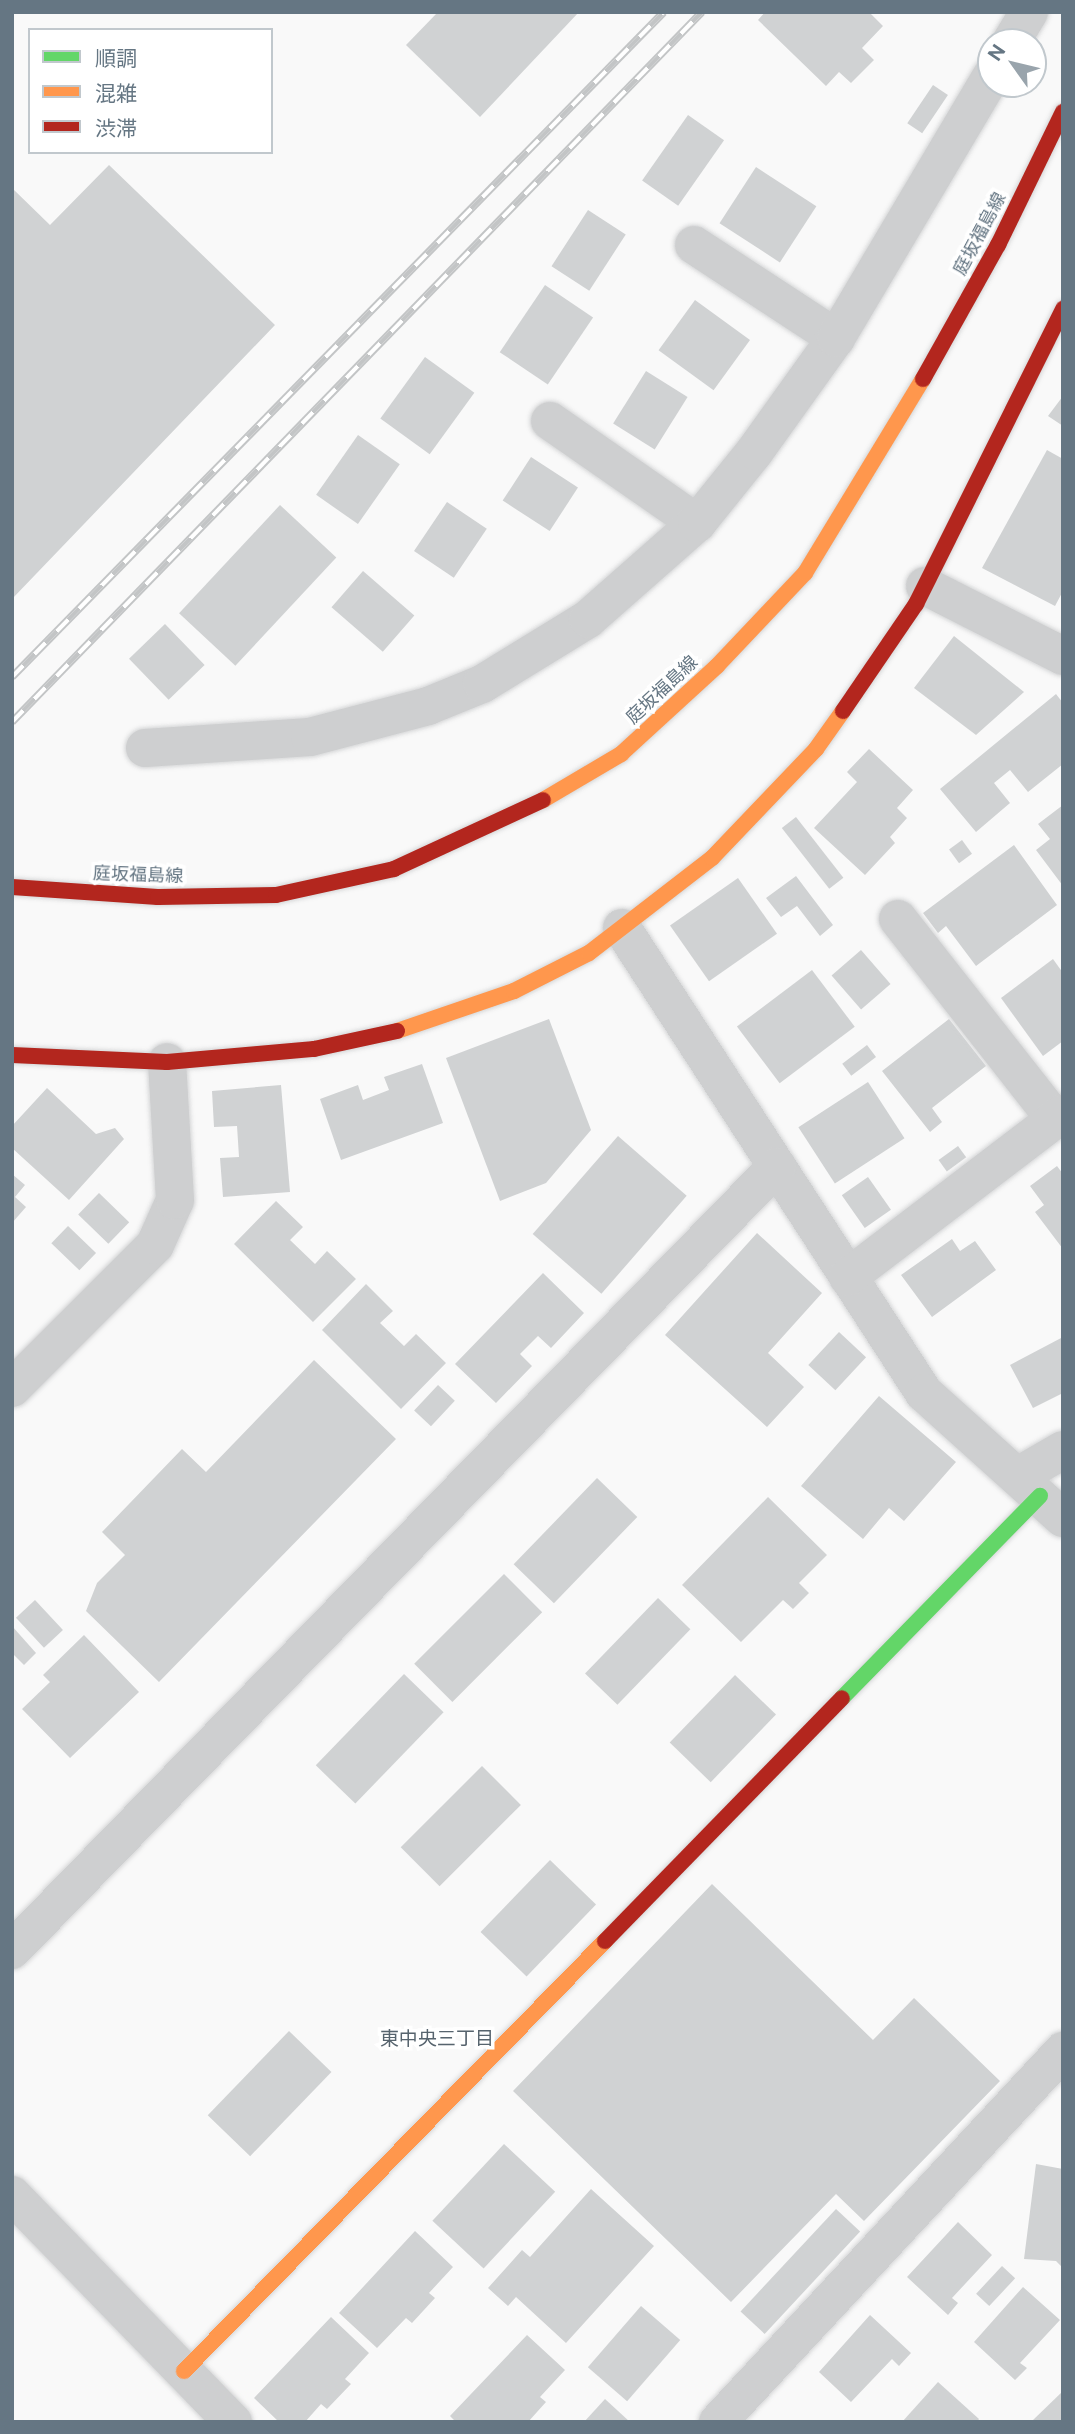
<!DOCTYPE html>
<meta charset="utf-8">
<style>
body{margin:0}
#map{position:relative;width:1075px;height:2434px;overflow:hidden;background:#f9f9f9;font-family:"Public Sans","Noto Sans JP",sans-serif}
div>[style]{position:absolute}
.building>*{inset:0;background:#d0d2d3;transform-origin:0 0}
.roads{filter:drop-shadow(0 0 2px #d5d6d7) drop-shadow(0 0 2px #d5d6d7)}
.street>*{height:38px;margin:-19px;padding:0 19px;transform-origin:19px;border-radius:19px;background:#cecfd0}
.fast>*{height:16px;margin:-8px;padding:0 8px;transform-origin:8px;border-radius:8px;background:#63d668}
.slow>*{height:16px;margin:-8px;padding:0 8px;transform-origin:8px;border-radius:8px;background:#ff974d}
.jam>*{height:16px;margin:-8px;padding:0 8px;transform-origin:8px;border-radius:8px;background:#b3261e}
.rail>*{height:8px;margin-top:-4px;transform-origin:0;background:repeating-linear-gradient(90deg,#fff 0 16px,#c3c5c6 0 32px);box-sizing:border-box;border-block:2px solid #c3c5c6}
span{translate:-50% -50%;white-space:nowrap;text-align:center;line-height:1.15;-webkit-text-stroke:7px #fff;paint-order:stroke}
.street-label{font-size:18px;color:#657683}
.neighbourhood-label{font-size:19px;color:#57646e}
.frame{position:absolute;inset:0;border:14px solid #657683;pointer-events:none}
.legend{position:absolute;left:28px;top:28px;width:245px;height:126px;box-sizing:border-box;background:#fff;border:2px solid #c1c8cd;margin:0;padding:9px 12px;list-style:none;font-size:21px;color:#657683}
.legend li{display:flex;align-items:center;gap:14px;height:35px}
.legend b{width:35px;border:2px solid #c1c8cd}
.north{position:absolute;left:977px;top:28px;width:70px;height:70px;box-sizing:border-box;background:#fff;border:2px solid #c1c8cd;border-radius:50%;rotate:304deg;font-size:19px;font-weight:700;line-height:28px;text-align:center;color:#657683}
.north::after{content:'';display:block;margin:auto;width:24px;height:32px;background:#99a4ac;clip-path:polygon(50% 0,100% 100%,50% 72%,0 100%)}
</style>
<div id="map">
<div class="building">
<i style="clip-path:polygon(438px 12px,579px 12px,480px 117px,406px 45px)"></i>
<i style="clip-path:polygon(765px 12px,869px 12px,883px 26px,862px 48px,874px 60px,851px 83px,839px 72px,826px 86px,758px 20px)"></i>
<i style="left:933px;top:85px;width:18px;height:46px;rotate:34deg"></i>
<i style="left:688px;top:115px;width:44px;height:80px;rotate:35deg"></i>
<i style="clip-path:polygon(109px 165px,275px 325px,12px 599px,12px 188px,50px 225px)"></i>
<i style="left:756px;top:167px;width:72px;height:67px;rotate:33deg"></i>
<i style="left:588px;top:210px;width:45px;height:67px;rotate:33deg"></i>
<i style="left:545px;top:285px;width:58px;height:81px;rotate:34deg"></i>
<i style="left:695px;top:300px;width:68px;height:62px;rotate:36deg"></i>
<i style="left:425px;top:357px;width:61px;height:76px;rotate:36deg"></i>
<i style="left:646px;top:371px;width:49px;height:62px;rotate:32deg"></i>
<i style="clip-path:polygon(1063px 396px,1063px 426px,1048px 416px)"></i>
<i style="left:358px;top:435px;width:51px;height:73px;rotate:35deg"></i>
<i style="clip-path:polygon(1047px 450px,1063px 459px,1063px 591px,1055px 606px,982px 568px)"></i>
<i style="left:531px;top:457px;width:56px;height:52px;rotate:33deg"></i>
<i style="left:447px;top:502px;width:48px;height:59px;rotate:34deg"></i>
<i style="left:280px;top:505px;width:77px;height:148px;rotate:43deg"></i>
<i style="left:363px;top:571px;width:68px;height:48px;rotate:41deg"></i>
<i style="left:165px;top:624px;width:57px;height:50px;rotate:46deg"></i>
<i style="clip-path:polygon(954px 636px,1024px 692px,976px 735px,914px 688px)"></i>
<i style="clip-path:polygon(1056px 694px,1063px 703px,1063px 764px,1028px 792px,1010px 770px,994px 783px,1010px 803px,976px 832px,940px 789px)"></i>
<i style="clip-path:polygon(869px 749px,913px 790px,897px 808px,907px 818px,890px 837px,895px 843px,865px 875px,814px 828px,857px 782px,847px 772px)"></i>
<i style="clip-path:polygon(1063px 805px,1063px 886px,1036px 850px,1050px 839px,1038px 824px)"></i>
<i style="left:796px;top:817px;width:77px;height:18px;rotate:52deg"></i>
<i style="left:962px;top:840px;width:17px;height:16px;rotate:54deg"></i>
<i style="clip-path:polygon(1014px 845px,1057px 905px,976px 966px,946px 926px,938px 933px,923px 913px)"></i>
<i style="clip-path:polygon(796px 876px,833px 925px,820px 936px,797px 906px,781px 917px,766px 898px)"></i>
<i style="left:738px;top:878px;width:68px;height:83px;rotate:55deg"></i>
<i style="left:861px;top:950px;width:45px;height:39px;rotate:49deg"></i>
<i style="clip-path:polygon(1053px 959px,1063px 973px,1063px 1041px,1043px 1056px,1001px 998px)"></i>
<i style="left:812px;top:970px;width:71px;height:94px;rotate:53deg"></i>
<i style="clip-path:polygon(549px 1019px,591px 1130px,546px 1183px,500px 1201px,446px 1058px)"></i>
<i style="clip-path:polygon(949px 1019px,986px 1066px,932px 1108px,942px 1122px,930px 1132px,882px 1071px)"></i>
<i style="left:867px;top:1045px;width:15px;height:31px;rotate:53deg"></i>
<i style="clip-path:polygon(422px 1064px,443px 1123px,341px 1160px,320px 1099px,358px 1085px,363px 1100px,389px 1090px,384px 1077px)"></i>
<i style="left:868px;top:1082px;width:67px;height:83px;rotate:57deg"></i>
<i style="clip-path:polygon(281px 1085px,290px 1192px,223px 1197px,220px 1158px,239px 1157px,237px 1126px,214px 1127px,212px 1091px)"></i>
<i style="clip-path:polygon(47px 1088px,96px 1134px,115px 1128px,124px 1139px,69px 1200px,12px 1148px,12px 1126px)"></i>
<i style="left:618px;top:1136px;width:91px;height:130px;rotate:41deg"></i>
<i style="left:958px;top:1146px;width:14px;height:24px;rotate:54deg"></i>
<i style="clip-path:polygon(1057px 1166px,1063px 1174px,1063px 1249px,1035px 1212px,1044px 1205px,1030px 1186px)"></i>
<i style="clip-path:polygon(12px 1174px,25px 1185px,15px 1197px,26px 1207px,12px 1223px)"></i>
<i style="left:868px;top:1177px;width:40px;height:32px;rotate:55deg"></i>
<i style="left:99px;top:1193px;width:42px;height:30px;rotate:44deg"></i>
<i style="clip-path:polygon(276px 1201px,303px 1227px,290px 1240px,315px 1264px,327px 1251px,356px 1279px,313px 1322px,234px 1244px)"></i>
<i style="left:68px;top:1226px;width:39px;height:24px;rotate:44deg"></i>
<i style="clip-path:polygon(757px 1233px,822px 1293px,768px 1353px,804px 1387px,767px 1427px,665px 1335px)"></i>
<i style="clip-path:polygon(952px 1239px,960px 1251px,975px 1241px,996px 1270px,932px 1317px,901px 1275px)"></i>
<i style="clip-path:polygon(543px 1273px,584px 1313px,551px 1348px,538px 1336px,520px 1354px,532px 1366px,496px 1403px,455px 1364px)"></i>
<i style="clip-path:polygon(366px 1284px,393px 1311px,380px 1323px,404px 1346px,416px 1334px,446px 1363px,401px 1409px,322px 1330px)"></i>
<i style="left:839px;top:1332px;width:37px;height:45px;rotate:43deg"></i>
<i style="clip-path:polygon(1063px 1337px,1063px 1393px,1033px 1408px,1010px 1365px)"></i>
<i style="clip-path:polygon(314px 1360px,396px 1439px,159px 1682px,86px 1611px,97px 1583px,125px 1555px,102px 1532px,182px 1449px,206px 1472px)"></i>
<i style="left:438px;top:1385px;width:23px;height:35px;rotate:43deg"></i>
<i style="clip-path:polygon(879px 1396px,956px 1462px,904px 1521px,889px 1508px,863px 1539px,801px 1486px)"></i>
<i style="left:597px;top:1478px;width:56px;height:120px;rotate:44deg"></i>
<i style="clip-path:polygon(768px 1497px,827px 1555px,799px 1583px,809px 1593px,793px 1609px,783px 1600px,741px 1642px,682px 1585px)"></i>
<i style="left:504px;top:1574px;width:54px;height:127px;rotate:45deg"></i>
<i style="left:658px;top:1598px;width:45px;height:105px;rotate:44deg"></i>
<i style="left:35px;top:1600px;width:41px;height:26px;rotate:47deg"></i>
<i style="clip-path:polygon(12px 1626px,36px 1653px,24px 1665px,12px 1653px)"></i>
<i style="clip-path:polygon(84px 1635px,139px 1692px,70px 1758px,22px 1709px,50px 1682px,43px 1675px)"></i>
<i style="left:404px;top:1674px;width:55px;height:127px;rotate:44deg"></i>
<i style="left:735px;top:1675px;width:57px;height:94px;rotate:44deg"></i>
<i style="left:482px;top:1766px;width:55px;height:115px;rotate:45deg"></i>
<i style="left:550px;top:1860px;width:64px;height:100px;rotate:44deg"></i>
<i style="clip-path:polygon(712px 1884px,873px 2040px,914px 1998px,1000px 2081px,864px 2221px,836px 2194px,731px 2302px,513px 2091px)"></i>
<i style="left:289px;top:2031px;width:59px;height:117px;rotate:44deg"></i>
<i style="left:504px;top:2144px;width:70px;height:105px;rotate:43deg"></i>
<i style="clip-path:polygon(1036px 2164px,1063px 2169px,1063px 2268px,1056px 2261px,1024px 2259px)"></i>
<i style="clip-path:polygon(591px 2189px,654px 2246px,566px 2343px,516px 2297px,508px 2306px,488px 2288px,522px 2250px,530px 2257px)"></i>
<i style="left:836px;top:2209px;width:33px;height:140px;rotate:43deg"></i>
<i style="clip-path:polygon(958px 2222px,992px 2255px,952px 2298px,958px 2303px,948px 2315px,907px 2277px)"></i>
<i style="clip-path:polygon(415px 2231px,453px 2267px,429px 2293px,435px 2298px,412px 2323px,406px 2318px,377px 2348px,339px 2313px)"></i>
<i style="left:1002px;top:2266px;width:18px;height:38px;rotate:43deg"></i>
<i style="clip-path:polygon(1023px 2287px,1060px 2320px,1020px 2363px,1027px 2368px,1015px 2380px,974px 2342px)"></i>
<i style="left:641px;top:2306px;width:52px;height:81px;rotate:41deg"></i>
<i style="clip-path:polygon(870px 2315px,911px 2353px,899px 2366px,892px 2359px,851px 2402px,819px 2372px)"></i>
<i style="clip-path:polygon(331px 2317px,369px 2353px,345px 2379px,351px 2384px,327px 2409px,321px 2404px,305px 2422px,279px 2422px,254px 2398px)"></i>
<i style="clip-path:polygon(527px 2335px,565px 2370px,540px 2397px,546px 2402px,528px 2422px,456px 2422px,450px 2416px)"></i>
<i style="clip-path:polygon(938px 2382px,979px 2419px,977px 2422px,902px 2422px)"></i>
<i style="clip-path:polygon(1063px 2391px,1063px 2422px,1035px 2422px,1033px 2420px)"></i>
<i style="clip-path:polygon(605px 2399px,630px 2422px,584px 2422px)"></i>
</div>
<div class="roads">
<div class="street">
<i style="left:1011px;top:42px;width:35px;rotate:-59deg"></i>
<i style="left:694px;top:245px;width:170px;rotate:33.2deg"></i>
<i style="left:550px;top:421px;width:179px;rotate:34.8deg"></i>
<i style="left:925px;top:586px;width:155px;rotate:26.9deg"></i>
<i style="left:145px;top:748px;width:165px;rotate:-3.8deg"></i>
<i style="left:310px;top:737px;width:122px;rotate:-14.7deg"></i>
<i style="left:428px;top:706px;width:58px;rotate:-22.2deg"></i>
<i style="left:482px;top:684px;width:124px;rotate:-31.5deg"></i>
<i style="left:588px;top:619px;width:145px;rotate:-41.4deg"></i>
<i style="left:697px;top:523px;width:92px;rotate:-51.1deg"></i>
<i style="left:755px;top:451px;width:139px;rotate:-54.4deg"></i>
<i style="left:836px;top:338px;width:304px;rotate:-59.3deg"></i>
<i style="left:898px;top:919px;width:254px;rotate:51.9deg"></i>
<i style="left:622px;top:928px;width:554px;rotate:57deg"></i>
<i style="left:924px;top:1393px;width:187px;rotate:42deg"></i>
<i style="left:848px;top:1277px;width:270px;rotate:-37.3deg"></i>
<i style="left:12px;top:1388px;width:202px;rotate:-45deg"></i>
<i style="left:155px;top:1245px;width:49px;rotate:-66deg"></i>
<i style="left:175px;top:1200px;width:138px;rotate:-93.3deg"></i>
<i style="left:1018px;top:1476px;width:52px;rotate:-30deg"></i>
<i style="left:12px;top:1950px;width:1095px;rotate:-45.7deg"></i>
<i style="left:12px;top:2195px;width:317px;rotate:45.8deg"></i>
<i style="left:718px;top:2422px;width:507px;rotate:-47.08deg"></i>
</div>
<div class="fast">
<i style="left:842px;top:1698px;width:283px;rotate:-45.6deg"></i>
</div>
<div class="slow">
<i style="left:543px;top:800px;width:91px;rotate:-30.5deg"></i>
<i style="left:621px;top:754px;width:130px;rotate:-42.5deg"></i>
<i style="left:717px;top:666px;width:128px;rotate:-46.6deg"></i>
<i style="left:805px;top:573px;width:227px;rotate:-58.7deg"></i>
<i style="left:397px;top:1031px;width:124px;rotate:-18.9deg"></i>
<i style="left:514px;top:991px;width:84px;rotate:-26.9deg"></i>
<i style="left:589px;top:953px;width:155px;rotate:-37.7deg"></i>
<i style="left:712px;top:858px;width:151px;rotate:-46.3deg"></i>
<i style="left:816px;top:749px;width:47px;rotate:-54.6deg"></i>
<i style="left:184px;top:2371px;width:602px;rotate:-45.61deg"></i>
</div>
<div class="jam">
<i style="left:923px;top:379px;width:154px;rotate:-60.8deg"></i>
<i style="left:998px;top:245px;width:148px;rotate:-64deg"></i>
<i style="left:843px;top:711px;width:130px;rotate:-55.7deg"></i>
<i style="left:916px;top:604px;width:330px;rotate:-63.5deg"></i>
<i style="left:12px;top:887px;width:146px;rotate:3.9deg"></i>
<i style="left:158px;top:897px;width:118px;rotate:-1deg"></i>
<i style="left:276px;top:895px;width:121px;rotate:-12.4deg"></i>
<i style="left:394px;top:869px;width:164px;rotate:-24.8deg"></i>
<i style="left:12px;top:1055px;width:155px;rotate:2.6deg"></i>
<i style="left:167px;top:1062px;width:148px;rotate:-5.1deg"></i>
<i style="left:314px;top:1049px;width:85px;rotate:-12.2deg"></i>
<i style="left:605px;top:1941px;width:339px;rotate:-45.7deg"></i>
</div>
</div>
<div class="rail">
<i style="left:12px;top:677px;width:931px;rotate:-45.57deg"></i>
<i style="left:12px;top:722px;width:990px;rotate:-45.82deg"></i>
</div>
<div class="street-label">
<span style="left:980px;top:234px;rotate:-62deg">庭坂福島線</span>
<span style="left:662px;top:690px;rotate:-43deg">庭坂福島線</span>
<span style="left:138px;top:875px;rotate:2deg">庭坂福島線</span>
</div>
<div class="neighbourhood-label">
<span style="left:437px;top:2039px">東中央三丁目</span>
</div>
<div class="frame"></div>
<ul class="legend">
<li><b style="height:9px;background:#63d668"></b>順調</li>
<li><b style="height:9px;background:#ff974d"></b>混雑</li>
<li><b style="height:9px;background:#b3261e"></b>渋滞</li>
</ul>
<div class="north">N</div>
</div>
